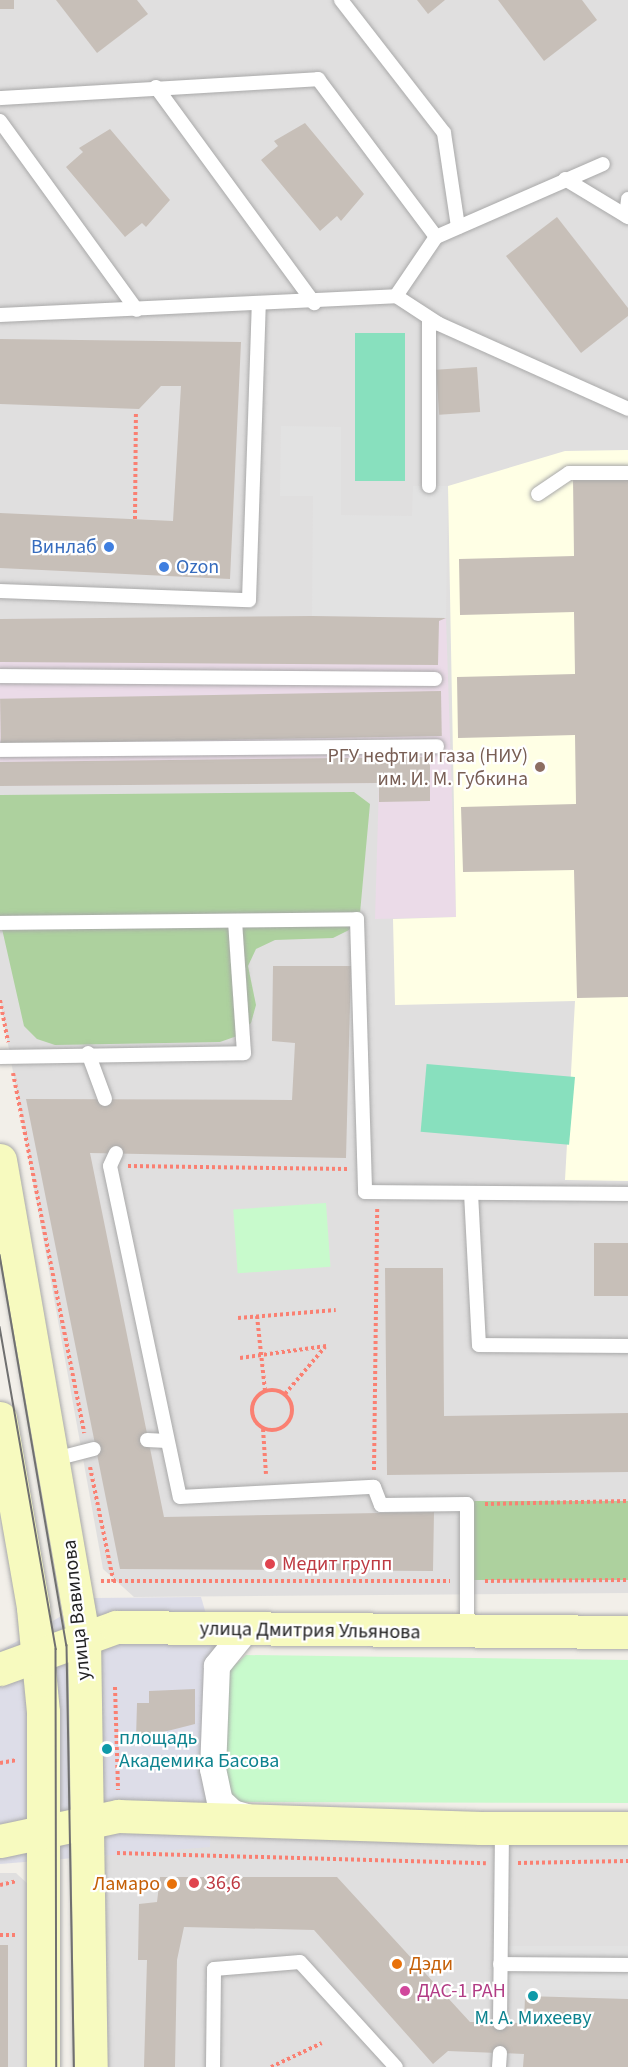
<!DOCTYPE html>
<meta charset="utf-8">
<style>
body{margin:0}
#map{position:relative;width:628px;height:2067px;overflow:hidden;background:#f2efe9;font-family:"Source Sans 3",sans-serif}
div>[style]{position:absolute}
.residential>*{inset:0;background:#e0dfdf}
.industrial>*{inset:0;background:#ebdbe8}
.education>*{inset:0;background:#ffffe5}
.forest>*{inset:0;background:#add19e;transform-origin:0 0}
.park>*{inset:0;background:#c8facc;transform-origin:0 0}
.pitch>*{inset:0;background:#88e0be;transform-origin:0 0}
.parking>*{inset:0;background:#e2e2e2;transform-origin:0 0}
.plaza>*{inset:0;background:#dddde8}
.building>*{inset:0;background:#c7bfb8;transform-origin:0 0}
.path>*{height:4px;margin-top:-2px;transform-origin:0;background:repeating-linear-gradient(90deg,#fa8072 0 3px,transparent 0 6px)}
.path>.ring{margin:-2px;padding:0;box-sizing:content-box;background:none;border:4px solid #fa8072;border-radius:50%}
.roads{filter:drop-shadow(0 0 2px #a9a9a9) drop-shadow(0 0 2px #a9a9a9)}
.service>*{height:14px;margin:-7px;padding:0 7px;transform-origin:7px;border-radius:7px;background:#fff}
.minor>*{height:26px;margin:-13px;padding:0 13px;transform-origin:13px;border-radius:13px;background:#fff}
.secondary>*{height:33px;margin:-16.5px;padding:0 16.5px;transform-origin:16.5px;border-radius:16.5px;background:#f7fabf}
.tram>*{height:1.5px;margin:-0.75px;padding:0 0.75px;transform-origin:0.75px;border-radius:0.75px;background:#707070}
.dots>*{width:16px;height:16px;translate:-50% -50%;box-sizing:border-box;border:3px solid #fff;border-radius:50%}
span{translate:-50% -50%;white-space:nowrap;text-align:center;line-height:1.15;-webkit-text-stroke:4.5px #fff;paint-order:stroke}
.shop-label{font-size:20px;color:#366cbe}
.right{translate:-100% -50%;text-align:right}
.left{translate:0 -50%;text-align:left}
.education-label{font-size:20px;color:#785e54}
.health-label{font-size:20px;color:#be3a42}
.street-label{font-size:20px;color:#222}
.culture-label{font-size:20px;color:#0d838f}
.food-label{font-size:20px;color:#c56008}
.hotel-label{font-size:20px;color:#b23c85}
</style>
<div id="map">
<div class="residential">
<i style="clip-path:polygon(0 0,628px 0,628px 1593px,134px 1597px,103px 1569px,0 1000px)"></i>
<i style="clip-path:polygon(133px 1833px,628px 1844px,628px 2067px,103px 2067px,104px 1857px)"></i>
<i style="clip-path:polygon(0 1873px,16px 1873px,30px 1886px,31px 2067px,0 2067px)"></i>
</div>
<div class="industrial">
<i style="clip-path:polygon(446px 618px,456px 917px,375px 919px,379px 783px,0 786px,0 619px)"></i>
</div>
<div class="education">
<i style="clip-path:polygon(628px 450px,628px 1181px,565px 1180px,575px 1001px,395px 1005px,393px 919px,456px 917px,448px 486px,565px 451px)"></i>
</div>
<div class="forest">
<i style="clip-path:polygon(354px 792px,370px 804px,360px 913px,349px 930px,333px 938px,275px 940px,256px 949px,248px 966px,256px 1005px,251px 1023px,237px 1036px,220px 1042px,55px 1045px,37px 1039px,24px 1026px,0 920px,0 795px)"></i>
<i style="left:628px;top:1501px;width:79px;height:161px;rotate:90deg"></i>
</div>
<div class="park">
<i style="left:326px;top:1203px;width:64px;height:93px;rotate:86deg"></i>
<i style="clip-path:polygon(246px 1655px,628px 1660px,628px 1803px,237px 1802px,224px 1782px,227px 1672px)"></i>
</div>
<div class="pitch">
<i style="left:355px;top:333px;width:50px;height:148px"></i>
<i style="left:575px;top:1077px;width:68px;height:149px;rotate:95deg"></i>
</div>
<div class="parking">
<i style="clip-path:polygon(281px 426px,341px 427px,341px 515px,412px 516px,413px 486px,448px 486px,446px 618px,312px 616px,313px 496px,280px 496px)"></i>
<i style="left:628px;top:1946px;width:44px;height:122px;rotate:90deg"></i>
</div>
<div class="plaza">
<i style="clip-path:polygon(201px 1597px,216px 1648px,210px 1847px,0 1864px,0 1651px,93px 1598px)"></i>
</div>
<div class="building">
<i style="left:0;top:0;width:14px;height:9px"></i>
<i style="clip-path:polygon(56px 0,137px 0,148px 14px,97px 53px)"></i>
<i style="clip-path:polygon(417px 0,445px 0,428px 14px)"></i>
<i style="clip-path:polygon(498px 0,582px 0,597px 20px,544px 61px)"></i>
<i style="clip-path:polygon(305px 123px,364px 194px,341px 221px,337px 216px,320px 231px,261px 160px,278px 146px,274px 141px)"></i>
<i style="clip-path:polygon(110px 129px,170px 200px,146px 227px,142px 223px,125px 237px,66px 167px,83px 152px,79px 148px)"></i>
<i style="clip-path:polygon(557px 217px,628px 308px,628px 316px,581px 353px,506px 256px)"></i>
<i style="clip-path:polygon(0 339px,241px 342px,230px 579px,0 568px,0 513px,173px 521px,181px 386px,161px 386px,139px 409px,0 404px)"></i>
<i style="left:477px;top:367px;width:45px;height:41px;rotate:86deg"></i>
<i style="clip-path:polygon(628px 477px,628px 997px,577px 998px,574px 870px,463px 872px,461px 807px,576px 804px,575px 735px,458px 738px,457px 677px,575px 674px,574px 612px,460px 615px,459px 559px,574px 556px,573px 478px)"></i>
<i style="clip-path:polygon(312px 616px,446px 618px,439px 621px,438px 665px,0 662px,0 619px)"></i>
<i style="left:441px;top:691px;width:45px;height:441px;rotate:89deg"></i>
<i style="clip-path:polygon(430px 757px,430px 801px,379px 802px,379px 783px,0 786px,0 762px)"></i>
<i style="clip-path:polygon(273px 966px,351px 966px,346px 1158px,90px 1153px,164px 1517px,434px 1512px,433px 1571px,120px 1569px,26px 1099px,292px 1100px,295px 1043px,272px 1041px)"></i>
<i style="left:628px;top:1243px;width:53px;height:34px;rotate:90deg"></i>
<i style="clip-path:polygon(385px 1268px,443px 1268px,444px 1416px,628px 1413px,628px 1472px,387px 1475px)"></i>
<i style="clip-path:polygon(195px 1689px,195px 1724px,136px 1739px,137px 1703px,149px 1703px,149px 1691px)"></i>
<i style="clip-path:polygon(160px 1877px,337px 1877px,470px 2022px,524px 2023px,525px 1996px,628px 1999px,628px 2067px,523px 2067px,524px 2054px,448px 2051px,433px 2064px,314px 1930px,184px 1927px,177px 1960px,175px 2067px,144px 2067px,147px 1960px,138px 1960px,139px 1904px,157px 1902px)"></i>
<i style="left:0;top:1945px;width:8px;height:122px"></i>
</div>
<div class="path">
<i style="left:135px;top:519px;width:106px;rotate:-89.5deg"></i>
<i style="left:0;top:1000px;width:43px;rotate:79.2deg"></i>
<i style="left:13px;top:1073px;width:367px;rotate:78.8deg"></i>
<i style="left:128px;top:1166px;width:220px;rotate:0.8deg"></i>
<i style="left:257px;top:1316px;width:75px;rotate:83.9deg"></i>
<i style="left:238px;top:1318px;width:98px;rotate:-4.7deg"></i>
<i style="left:240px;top:1358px;width:87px;rotate:-7.9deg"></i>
<i class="ring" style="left:252px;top:1390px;width:36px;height:36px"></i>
<i style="left:285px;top:1394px;width:62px;rotate:-49.6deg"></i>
<i style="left:263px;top:1429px;width:45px;rotate:86.2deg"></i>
<i style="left:90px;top:1467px;width:119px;rotate:78.4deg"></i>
<i style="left:374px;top:1470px;width:262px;rotate:-89.3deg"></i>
<i style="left:485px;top:1504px;width:143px;rotate:-1.2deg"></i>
<i style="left:101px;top:1581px;width:349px"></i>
<i style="left:485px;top:1581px;width:143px;rotate:-0.4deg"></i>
<i style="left:115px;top:1687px;width:103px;rotate:88.3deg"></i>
<i style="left:0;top:1763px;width:17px;rotate:-10deg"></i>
<i style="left:117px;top:1853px;width:369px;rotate:1.6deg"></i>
<i style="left:518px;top:1863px;width:110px;rotate:-1deg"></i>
<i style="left:0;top:1885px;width:17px;rotate:-13deg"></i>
<i style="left:0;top:1935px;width:15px"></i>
<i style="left:271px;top:2067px;width:56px;rotate:-25.2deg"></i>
</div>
<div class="roads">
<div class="service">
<i style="left:341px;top:0;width:168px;rotate:52.2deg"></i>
<i style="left:444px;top:133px;width:95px;rotate:81.5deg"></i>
<i style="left:156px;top:87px;width:268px;rotate:53.8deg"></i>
<i style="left:0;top:98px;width:319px;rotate:-3.4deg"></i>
<i style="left:318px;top:79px;width:197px;rotate:53.2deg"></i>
<i style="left:0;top:121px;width:233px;rotate:54.1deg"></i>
<i style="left:565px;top:179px;width:74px;rotate:31.1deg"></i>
<i style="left:626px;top:216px;width:17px;rotate:-83deg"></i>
<i style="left:396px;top:296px;width:71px;rotate:-55.9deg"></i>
<i style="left:436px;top:237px;width:182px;rotate:-23.6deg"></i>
<i style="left:0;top:315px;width:396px;rotate:-2.7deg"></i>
<i style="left:396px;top:296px;width:51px;rotate:33.1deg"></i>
<i style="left:439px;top:324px;width:207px;rotate:24.2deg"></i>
<i style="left:429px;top:486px;width:167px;rotate:-90deg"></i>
<i style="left:538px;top:494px;width:37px;rotate:-34deg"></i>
<i style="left:569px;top:473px;width:59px"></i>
<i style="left:0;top:591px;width:249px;rotate:2.1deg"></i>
<i style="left:249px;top:600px;width:295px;rotate:-88.1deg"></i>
<i style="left:0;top:676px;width:435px;rotate:0.4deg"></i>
<i style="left:0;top:750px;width:437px;rotate:-0.5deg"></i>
<i style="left:0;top:923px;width:357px;rotate:-0.6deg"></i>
<i style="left:357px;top:919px;width:273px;rotate:88.3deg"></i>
<i style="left:365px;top:1192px;width:263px;rotate:0.4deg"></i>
<i style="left:88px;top:1053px;width:49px;rotate:69.7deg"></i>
<i style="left:0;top:1057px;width:244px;rotate:-0.9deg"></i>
<i style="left:244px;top:1053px;width:132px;rotate:-93.9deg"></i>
<i style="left:116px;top:1153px;width:14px;rotate:115deg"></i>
<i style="left:110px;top:1166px;width:338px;rotate:78.1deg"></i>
<i style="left:180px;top:1497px;width:194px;rotate:-3deg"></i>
<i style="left:374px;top:1487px;width:19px;rotate:69deg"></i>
<i style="left:381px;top:1505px;width:86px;rotate:-0.7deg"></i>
<i style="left:467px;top:1504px;width:127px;rotate:90deg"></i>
<i style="left:471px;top:1193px;width:152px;rotate:87deg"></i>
<i style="left:479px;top:1345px;width:149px;rotate:0.4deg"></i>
<i style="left:147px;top:1440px;width:20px;rotate:3deg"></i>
<i style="left:55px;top:1459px;width:40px;rotate:-14.4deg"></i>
<i style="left:500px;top:1964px;width:128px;rotate:0.4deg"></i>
<i style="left:500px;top:2023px;width:195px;rotate:-89.4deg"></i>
<i style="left:213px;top:2067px;width:98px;rotate:-89.4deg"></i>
<i style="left:214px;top:1969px;width:86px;rotate:-4.7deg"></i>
<i style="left:300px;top:1962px;width:142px;rotate:47.6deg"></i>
<i style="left:499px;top:2067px;width:14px;rotate:-86deg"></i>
</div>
<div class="minor">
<i style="left:247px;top:1629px;width:48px;rotate:129deg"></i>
<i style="left:217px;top:1666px;width:103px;rotate:92.2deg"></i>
<i style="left:213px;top:1769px;width:33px;rotate:78deg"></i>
<i style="left:220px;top:1801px;width:18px;rotate:43deg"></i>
<i style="left:233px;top:1813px;width:19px;rotate:16deg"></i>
</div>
<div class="secondary">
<i style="left:0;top:1160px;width:486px;rotate:80.1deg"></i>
<i style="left:84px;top:1639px;width:428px;rotate:89.1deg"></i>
<i style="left:0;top:1418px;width:193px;rotate:80.1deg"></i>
<i style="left:33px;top:1608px;width:104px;rotate:84.5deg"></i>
<i style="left:43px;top:1712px;width:355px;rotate:90deg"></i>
<i style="left:0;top:1669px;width:123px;rotate:-19.9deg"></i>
<i style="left:116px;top:1627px;width:512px;rotate:0.56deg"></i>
<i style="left:0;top:1841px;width:121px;rotate:-12deg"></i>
<i style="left:118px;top:1816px;width:363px;rotate:1.9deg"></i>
<i style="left:481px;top:1828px;width:147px"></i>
</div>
</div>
<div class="tram">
<i style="left:0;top:1255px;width:396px;rotate:80.3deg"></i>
<i style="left:67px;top:1645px;width:422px;rotate:89deg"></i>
<i style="left:0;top:1327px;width:327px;rotate:80.1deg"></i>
<i style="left:56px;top:1649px;width:418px;rotate:89.9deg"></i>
</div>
<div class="dots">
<i style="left:109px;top:547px;background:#3f7fe0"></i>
<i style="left:164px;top:567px;background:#3f7fe0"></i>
<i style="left:540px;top:767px;background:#8d6e63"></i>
<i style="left:270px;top:1564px;background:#e0444e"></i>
<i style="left:107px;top:1749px;background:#0f9aa8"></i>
<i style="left:194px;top:1883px;background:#e0444e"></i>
<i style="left:172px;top:1884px;background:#e8710a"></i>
<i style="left:397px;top:1964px;background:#e8710a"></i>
<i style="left:405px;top:1991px;background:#d1479c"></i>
<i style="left:533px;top:1996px;background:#0f9aa8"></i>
</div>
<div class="shop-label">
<span class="right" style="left:97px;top:547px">Винлаб</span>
<span class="left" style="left:176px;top:567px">Ozon</span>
</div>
<div class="education-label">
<span class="right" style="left:528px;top:768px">РГУ нефти и газа (НИУ)<br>им. И. М. Губкина</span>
</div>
<div class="health-label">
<span class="left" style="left:282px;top:1564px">Медит групп</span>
<span class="left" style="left:206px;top:1883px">36,6</span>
</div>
<div class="street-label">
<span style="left:77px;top:1610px;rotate:-96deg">улица Вавилова</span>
<span style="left:310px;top:1631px;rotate:1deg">улица Дмитрия Ульянова</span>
</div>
<div class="culture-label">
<span class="left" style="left:119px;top:1750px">площадь<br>Академика Басова</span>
<span style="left:533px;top:2018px">М. А. Михееву</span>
</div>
<div class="food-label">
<span class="right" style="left:160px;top:1884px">Ламаро</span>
<span class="left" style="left:409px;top:1964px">Дэди</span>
</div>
<div class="hotel-label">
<span class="left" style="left:417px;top:1991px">ДАС-1 РАН</span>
</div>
</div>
